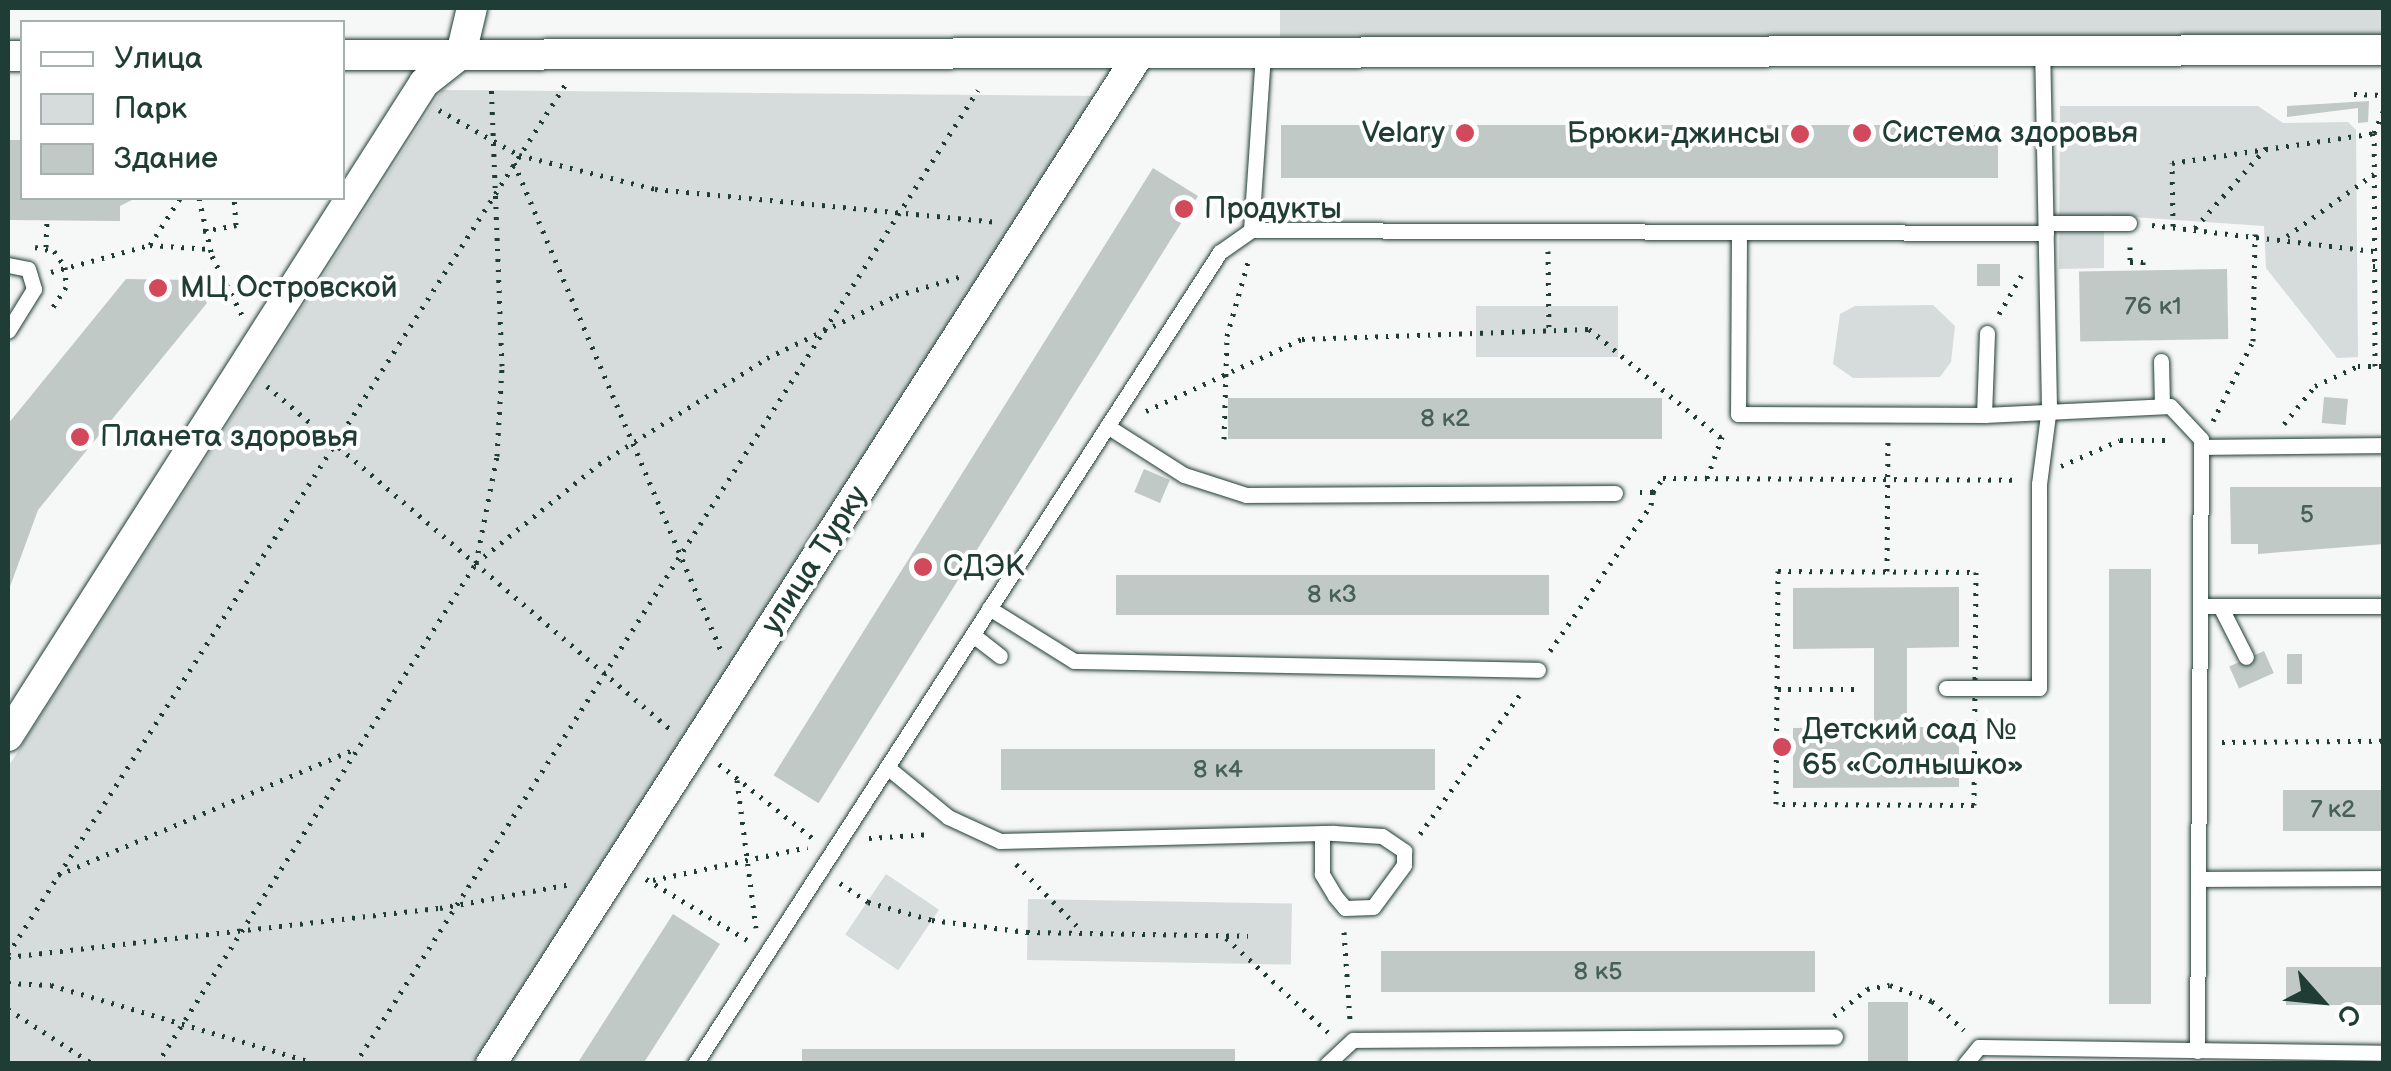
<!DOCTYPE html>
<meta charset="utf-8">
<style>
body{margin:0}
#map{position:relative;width:2391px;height:1071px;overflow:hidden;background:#f6f7f7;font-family:"Balsamiq Sans",sans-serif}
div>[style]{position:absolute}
.green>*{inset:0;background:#d6dcdb;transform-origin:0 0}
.building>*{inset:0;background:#c0c9c6;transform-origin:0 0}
.path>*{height:5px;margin-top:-2.5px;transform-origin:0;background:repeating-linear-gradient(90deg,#1f3d34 0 2.5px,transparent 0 10.5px)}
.roads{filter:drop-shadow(0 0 2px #1f3d34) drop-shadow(0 0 2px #1f3d34)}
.lane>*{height:15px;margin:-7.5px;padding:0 7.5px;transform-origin:7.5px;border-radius:7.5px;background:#fff}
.street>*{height:30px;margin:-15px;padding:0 15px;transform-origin:15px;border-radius:15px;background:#fff}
.dots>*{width:28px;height:28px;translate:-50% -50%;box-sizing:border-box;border:5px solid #fff;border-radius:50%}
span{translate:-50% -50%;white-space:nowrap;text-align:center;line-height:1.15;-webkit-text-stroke:8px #fff;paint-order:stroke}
.number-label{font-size:25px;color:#476058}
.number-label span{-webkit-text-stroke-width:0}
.poi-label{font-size:30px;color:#1f3d34}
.right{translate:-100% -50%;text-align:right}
.left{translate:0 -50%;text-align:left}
.street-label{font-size:30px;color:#1f3d34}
.frame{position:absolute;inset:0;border:10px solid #1f3d34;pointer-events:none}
.legend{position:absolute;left:20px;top:20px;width:325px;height:180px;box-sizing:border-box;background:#fff;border:2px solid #a5b1ae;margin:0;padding:12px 18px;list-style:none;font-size:30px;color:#1f3d34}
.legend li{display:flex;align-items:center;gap:20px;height:50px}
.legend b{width:50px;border:2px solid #a5b1ae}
.north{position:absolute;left:2271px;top:951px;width:100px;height:100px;-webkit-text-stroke:8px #fff;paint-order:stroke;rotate:117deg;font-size:28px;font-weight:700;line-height:40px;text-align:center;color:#1f3d34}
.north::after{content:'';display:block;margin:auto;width:35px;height:45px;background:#1f3d34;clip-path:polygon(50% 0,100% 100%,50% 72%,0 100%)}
</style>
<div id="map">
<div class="green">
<i style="left:1280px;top:8px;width:1104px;height:29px"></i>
<i style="clip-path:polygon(442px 90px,1096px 96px,473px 1063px,8px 1063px,8px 767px)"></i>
<i style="clip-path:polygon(2060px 106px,2258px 106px,2283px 123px,2348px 122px,2356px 130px,2358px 357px,2337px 358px,2266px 268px,2264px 226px,2104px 215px,2104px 268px,2059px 269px)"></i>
<i style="clip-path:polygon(1933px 305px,1955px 326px,1951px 362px,1940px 377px,1853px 378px,1833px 364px,1840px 314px,1855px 306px)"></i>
<i style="left:1618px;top:306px;width:51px;height:142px;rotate:90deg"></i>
<i style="left:886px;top:874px;width:64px;height:73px;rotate:34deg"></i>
<i style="left:1028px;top:899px;width:264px;height:61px;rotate:1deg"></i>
</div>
<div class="building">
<i style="clip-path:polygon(2369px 101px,2368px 122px,2358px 123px,2358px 108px,2287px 117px,2287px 106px)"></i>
<i style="left:1998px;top:125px;width:53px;height:717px;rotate:90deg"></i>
<i style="clip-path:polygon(8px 140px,22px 140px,22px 198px,136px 198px,120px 206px,120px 221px,8px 220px)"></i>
<i style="left:1153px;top:168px;width:53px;height:716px;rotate:32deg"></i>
<i style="left:2000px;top:264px;width:22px;height:23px;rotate:90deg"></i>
<i style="left:2227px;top:269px;width:70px;height:148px;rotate:89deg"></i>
<i style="clip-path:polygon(126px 279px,191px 280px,207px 303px,38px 510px,8px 592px,8px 424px)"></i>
<i style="left:2324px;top:397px;width:24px;height:26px;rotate:5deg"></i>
<i style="left:1228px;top:398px;width:434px;height:41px"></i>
<i style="left:1144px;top:469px;width:28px;height:25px;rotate:23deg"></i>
<i style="clip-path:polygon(2230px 487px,2384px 487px,2384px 544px,2258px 554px,2258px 544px,2231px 544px)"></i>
<i style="left:2109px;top:569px;width:42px;height:435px"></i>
<i style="left:1116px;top:575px;width:433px;height:40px"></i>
<i style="clip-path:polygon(1959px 587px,1959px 647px,1907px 648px,1907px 727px,1959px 727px,1959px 787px,1793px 788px,1793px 728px,1874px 727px,1874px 648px,1793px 649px,1793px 588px)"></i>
<i style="left:2264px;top:651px;width:24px;height:38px;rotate:66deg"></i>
<i style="left:2287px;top:654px;width:15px;height:30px"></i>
<i style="left:1001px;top:749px;width:434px;height:41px"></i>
<i style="left:2283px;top:790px;width:101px;height:41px"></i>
<i style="clip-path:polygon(673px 914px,720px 944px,643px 1064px,577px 1064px)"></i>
<i style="left:1381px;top:951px;width:434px;height:41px"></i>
<i style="left:2286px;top:967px;width:98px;height:38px"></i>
<i style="left:1868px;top:1002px;width:40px;height:62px"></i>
<i style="left:802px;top:1049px;width:433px;height:15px"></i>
</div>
<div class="path">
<i style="left:2354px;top:94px;width:30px;rotate:2deg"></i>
<i style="left:439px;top:110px;width:92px;rotate:29.4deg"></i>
<i style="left:519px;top:155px;width:140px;rotate:14deg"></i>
<i style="left:655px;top:189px;width:342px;rotate:5.5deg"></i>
<i style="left:514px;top:163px;width:532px;rotate:67deg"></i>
<i style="left:199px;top:198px;width:59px;rotate:77.4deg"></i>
<i style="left:212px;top:256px;width:66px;rotate:63deg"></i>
<i style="left:2152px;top:225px;width:223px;rotate:6.7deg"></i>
<i style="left:2173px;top:226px;width:63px;rotate:-90.9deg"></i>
<i style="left:2172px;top:163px;width:204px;rotate:-8.4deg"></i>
<i style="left:2195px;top:228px;width:107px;rotate:-48.4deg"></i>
<i style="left:203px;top:231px;width:34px;rotate:-10deg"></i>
<i style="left:236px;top:225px;width:27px;rotate:-94deg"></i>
<i style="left:2287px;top:236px;width:107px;rotate:-35.5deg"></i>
<i style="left:150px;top:245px;width:56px;rotate:-57.4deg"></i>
<i style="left:35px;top:247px;width:19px;rotate:12deg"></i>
<i style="left:54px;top:251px;width:19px;rotate:55deg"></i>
<i style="left:65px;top:267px;width:20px;rotate:87deg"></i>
<i style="left:66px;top:287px;width:24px;rotate:123deg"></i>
<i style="left:46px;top:247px;width:27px;rotate:-88deg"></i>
<i style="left:2130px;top:247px;width:15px;rotate:90deg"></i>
<i style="left:2130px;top:262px;width:13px"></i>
<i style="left:2143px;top:262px;width:8px;rotate:90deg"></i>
<i style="left:1548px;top:251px;width:77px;rotate:89.3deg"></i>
<i style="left:2373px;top:266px;width:11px"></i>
<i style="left:51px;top:272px;width:103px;rotate:-15.3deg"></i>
<i style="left:150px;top:245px;width:60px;rotate:3.8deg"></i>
<i style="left:1999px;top:314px;width:50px;rotate:-59.8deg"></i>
<i style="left:2375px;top:366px;width:233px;rotate:-90.2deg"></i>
<i style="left:2374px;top:133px;width:25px;rotate:-67deg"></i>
<i style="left:267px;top:386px;width:529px;rotate:40.4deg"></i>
<i style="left:1146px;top:411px;width:172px;rotate:-24.8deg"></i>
<i style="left:1302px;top:339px;width:287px;rotate:-2deg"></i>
<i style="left:1589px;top:329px;width:171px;rotate:39.5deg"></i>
<i style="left:2213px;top:421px;width:89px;rotate:-63.4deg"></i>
<i style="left:2253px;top:341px;width:107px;rotate:-88.9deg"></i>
<i style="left:2284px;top:424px;width:49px;rotate:-50.8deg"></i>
<i style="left:2315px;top:386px;width:47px;rotate:-24.9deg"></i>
<i style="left:2358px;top:366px;width:26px"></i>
<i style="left:1224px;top:439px;width:103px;rotate:-88.3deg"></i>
<i style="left:1227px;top:336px;width:81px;rotate:-74.2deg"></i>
<i style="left:2061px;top:466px;width:64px;rotate:-23.8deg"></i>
<i style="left:2120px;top:440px;width:50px"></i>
<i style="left:1707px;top:478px;width:44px;rotate:-69.9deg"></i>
<i style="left:1653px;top:492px;width:17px;rotate:-54deg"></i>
<i style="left:1663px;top:478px;width:355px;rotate:0.3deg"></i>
<i style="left:476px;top:563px;width:109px;rotate:-78.9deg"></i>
<i style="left:497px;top:456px;width:90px;rotate:-86.8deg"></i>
<i style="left:502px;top:366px;width:282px;rotate:-92.2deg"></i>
<i style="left:1778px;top:571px;width:198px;rotate:0.3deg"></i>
<i style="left:1976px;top:572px;width:233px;rotate:90.5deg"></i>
<i style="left:1974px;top:805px;width:198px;rotate:-179.7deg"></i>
<i style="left:1776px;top:804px;width:233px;rotate:-89.5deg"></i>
<i style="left:1887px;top:571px;width:134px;rotate:-89.6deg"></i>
<i style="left:1550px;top:651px;width:178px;rotate:-55.3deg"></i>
<i style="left:1651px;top:505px;width:13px;rotate:-81deg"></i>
<i style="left:1653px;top:492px;width:18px;rotate:180deg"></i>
<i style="left:1778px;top:689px;width:82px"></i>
<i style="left:2222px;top:742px;width:162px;rotate:-0.4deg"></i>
<i style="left:719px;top:764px;width:124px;rotate:38.4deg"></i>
<i style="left:737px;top:780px;width:149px;rotate:82.7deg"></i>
<i style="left:1420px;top:834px;width:173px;rotate:-54.4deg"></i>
<i style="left:869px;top:838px;width:63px;rotate:-3.6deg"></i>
<i style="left:1016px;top:864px;width:94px;rotate:45.4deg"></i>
<i style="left:58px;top:875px;width:323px;rotate:-23deg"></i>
<i style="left:646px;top:879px;width:118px;rotate:31.1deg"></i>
<i style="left:653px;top:880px;width:158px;rotate:-12deg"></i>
<i style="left:840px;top:883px;width:34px;rotate:34deg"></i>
<i style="left:868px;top:902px;width:66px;rotate:15.7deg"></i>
<i style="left:932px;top:920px;width:96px;rotate:7.2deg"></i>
<i style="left:1027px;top:932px;width:221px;rotate:1deg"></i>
<i style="left:1344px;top:932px;width:88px;rotate:86.1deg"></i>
<i style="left:1226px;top:938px;width:139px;rotate:42.7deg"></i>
<i style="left:8px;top:954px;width:1032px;rotate:-57.34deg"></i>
<i style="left:8px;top:957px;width:435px;rotate:-6.5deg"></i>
<i style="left:440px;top:908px;width:133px;rotate:-10.4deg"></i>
<i style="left:8px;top:983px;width:43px;rotate:2.7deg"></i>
<i style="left:51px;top:985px;width:277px;rotate:16.5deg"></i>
<i style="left:8px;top:1009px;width:101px;rotate:32.9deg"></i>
<i style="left:1834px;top:1016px;width:43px;rotate:-39.3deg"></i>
<i style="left:1867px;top:989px;width:23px;rotate:-10deg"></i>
<i style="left:1890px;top:985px;width:45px;rotate:20.9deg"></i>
<i style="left:1932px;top:1001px;width:43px;rotate:42.2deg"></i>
<i style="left:157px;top:1064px;width:594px;rotate:-57.51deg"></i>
<i style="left:476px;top:563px;width:158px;rotate:-38.8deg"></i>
<i style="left:599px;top:464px;width:199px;rotate:-32.2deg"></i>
<i style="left:767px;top:358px;width:143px;rotate:-25.7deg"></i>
<i style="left:896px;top:296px;width:66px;rotate:-16.8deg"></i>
<i style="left:355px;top:1064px;width:1156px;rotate:-57.4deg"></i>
</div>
<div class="roads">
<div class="lane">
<i style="left:2046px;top:223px;width:83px"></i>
<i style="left:1251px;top:230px;width:175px;rotate:-86.1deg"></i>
<i style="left:1739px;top:232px;width:182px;rotate:90.3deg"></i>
<i style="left:1738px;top:414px;width:246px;rotate:0.2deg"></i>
<i style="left:1984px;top:415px;width:82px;rotate:-87.9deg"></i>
<i style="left:8px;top:265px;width:20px;rotate:11deg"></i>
<i style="left:28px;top:269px;width:21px;rotate:73deg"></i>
<i style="left:34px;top:289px;width:49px;rotate:121.8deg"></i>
<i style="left:2161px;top:361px;width:45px;rotate:88.7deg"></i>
<i style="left:1984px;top:415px;width:186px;rotate:-2.8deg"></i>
<i style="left:2170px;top:406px;width:45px;rotate:46.8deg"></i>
<i style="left:2201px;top:439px;width:612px;rotate:90.37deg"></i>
<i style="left:1107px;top:426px;width:91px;rotate:32.5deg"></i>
<i style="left:1184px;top:475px;width:65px;rotate:17.9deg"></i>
<i style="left:1246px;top:495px;width:369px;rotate:-0.3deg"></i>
<i style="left:2202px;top:447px;width:182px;rotate:-0.6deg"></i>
<i style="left:2203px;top:606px;width:181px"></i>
<i style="left:2220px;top:606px;width:57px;rotate:63deg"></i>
<i style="left:989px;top:608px;width:100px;rotate:31.9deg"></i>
<i style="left:1074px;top:661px;width:464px;rotate:1.1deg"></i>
<i style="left:973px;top:635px;width:34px;rotate:38deg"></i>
<i style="left:1946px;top:688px;width:93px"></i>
<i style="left:2039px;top:688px;width:204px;rotate:-90deg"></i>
<i style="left:2039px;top:484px;width:78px;rotate:-82.6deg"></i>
<i style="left:2049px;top:407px;width:353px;rotate:-91.1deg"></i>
<i style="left:887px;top:767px;width:79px;rotate:39.3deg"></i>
<i style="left:948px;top:817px;width:57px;rotate:24.8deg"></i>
<i style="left:1000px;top:841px;width:334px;rotate:-1.4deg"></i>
<i style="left:1334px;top:833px;width:48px;rotate:3.6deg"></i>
<i style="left:1382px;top:836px;width:27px;rotate:34deg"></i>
<i style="left:1404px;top:851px;width:14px;rotate:90deg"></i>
<i style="left:1404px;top:865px;width:52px;rotate:126.4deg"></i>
<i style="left:1373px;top:907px;width:28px;rotate:178deg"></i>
<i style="left:1345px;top:908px;width:16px;rotate:-130deg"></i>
<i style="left:1335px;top:896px;width:26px;rotate:-121deg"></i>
<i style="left:1322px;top:874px;width:41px;rotate:-90deg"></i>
<i style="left:2198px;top:879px;width:186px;rotate:-0.3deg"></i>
<i style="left:695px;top:1064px;width:967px;rotate:-57.12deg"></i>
<i style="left:1220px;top:252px;width:38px;rotate:-35deg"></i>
<i style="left:1251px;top:230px;width:795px;rotate:0.22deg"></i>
<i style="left:1327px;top:1064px;width:35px;rotate:-43deg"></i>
<i style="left:1353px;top:1040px;width:482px;rotate:-0.4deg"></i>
<i style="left:1965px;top:1064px;width:22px;rotate:-51deg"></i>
<i style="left:1979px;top:1047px;width:405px;rotate:0.8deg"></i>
</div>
<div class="street">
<i style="left:342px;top:55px;width:2042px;rotate:-0.14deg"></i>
<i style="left:8px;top:56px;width:14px"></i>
<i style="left:8px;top:736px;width:774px;rotate:-57.5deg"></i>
<i style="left:424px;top:83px;width:47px;rotate:-38.1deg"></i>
<i style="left:461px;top:54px;width:47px;rotate:-76.6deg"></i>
<i style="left:491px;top:1064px;width:1198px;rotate:-57.31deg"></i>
</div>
</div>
<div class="dots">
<i style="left:1465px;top:133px;background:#d1495b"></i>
<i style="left:1862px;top:133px;background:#d1495b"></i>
<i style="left:1800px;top:134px;background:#d1495b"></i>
<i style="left:1184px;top:209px;background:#d1495b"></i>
<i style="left:158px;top:288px;background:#d1495b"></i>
<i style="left:80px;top:437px;background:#d1495b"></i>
<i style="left:923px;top:567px;background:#d1495b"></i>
<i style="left:1782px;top:747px;background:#d1495b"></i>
</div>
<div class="number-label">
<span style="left:2153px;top:307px">76 к1</span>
<span style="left:1445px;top:419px">8 к2</span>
<span style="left:2307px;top:515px">5</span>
<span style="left:1332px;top:595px">8 к3</span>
<span style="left:1218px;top:770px">8 к4</span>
<span style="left:2333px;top:810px">7 к2</span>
<span style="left:1598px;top:972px">8 к5</span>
</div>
<div class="poi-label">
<span class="right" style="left:1445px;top:133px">Velary</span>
<span class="left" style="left:1882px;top:133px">Система здоровья</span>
<span class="right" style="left:1780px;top:134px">Брюки-джинсы</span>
<span class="left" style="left:1204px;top:209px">Продукты</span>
<span class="left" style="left:180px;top:288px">МЦ Островской</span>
<span class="left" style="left:100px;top:437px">Планета здоровья</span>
<span class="left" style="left:943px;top:567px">СДЭК</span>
<span class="left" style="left:1802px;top:747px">Детский сад №<br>65 «Солнышко»</span>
</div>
<div class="street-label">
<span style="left:815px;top:560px;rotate:-57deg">улица Турку</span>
</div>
<div class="frame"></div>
<ul class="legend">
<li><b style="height:12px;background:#fff"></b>Улица</li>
<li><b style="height:28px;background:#d6dcdb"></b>Парк</li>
<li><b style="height:28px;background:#c0c9c6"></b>Здание</li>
</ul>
<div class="north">С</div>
</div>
